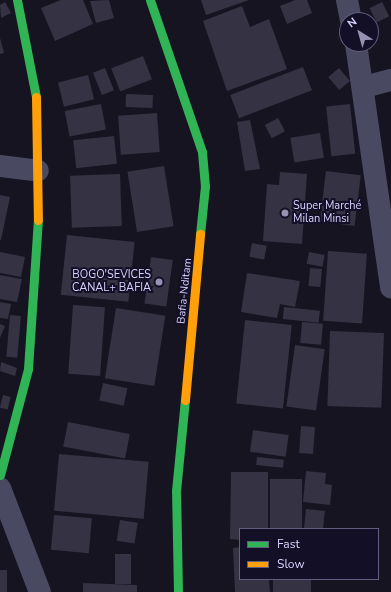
<!DOCTYPE html>
<meta charset="utf-8">
<style>
body{margin:0}
#map{position:relative;width:391px;height:592px;overflow:hidden;background:#161421;font-family:"Nunito Sans",sans-serif}
div>[style]{position:absolute}
.building>*{inset:0;background:#343243;transform-origin:0 0}
.street>*{height:22px;margin:-11px;padding:0 11px;transform-origin:11px;border-radius:11px;background:#4a4962}
.fast>*{height:9px;margin:-4.5px;padding:0 4.5px;transform-origin:4.5px;border-radius:4.5px;background:#30b455}
.slow>*{height:9px;margin:-4.5px;padding:0 4.5px;transform-origin:4.5px;border-radius:4.5px;background:#ff9f0a}
.dots>*{width:11px;height:11px;translate:-50% -50%;box-sizing:border-box;border:2px solid #130f26;border-radius:50%}
span{translate:-50% -50%;white-space:nowrap;text-align:center;line-height:1.15;-webkit-text-stroke:4px #130f26;paint-order:stroke}
.poi-label{font-size:11px;color:#d9d4ff}
.left{translate:0 -50%;text-align:left}
.right{translate:-100% -50%;text-align:right}
.street-label{font-size:11px;color:#d9d4ff}
.legend{position:absolute;left:239px;top:528px;width:140px;height:52px;box-sizing:border-box;background:#130f26;border:1px solid #625e7d;margin:0;padding:5px 7px;list-style:none;font-size:12px;color:#d9d4ff}
.legend li{display:flex;align-items:center;gap:8px;height:20px}
.legend b{width:20px;border:1px solid #625e7d}
.north{position:absolute;left:339px;top:12px;width:40px;height:40px;box-sizing:border-box;background:#130f26;border:1px solid #625e7d;border-radius:50%;rotate:323deg;font-size:11px;font-weight:700;line-height:16px;text-align:center;color:#d9d4ff}
.north::after{content:'';display:block;margin:auto;width:14px;height:18px;background:#9591b1;clip-path:polygon(50% 0,100% 100%,50% 72%,0 100%)}
</style>
<div id="map">
<div class="building">
<i style="clip-path:polygon(61px 0,83px 0,93px 24px,55px 41px,41px 8px)"></i>
<i style="clip-path:polygon(109px 0,114px 18px,96px 23px,90px 1px)"></i>
<i style="clip-path:polygon(201px 0,249px 0,206px 15px)"></i>
<i style="clip-path:polygon(295px 0,307px 0,312px 13px,287px 24px,280px 6px)"></i>
<i style="clip-path:polygon(5px 2px,11px 13px,1px 18px,0 5px)"></i>
<i style="left:382px;top:2px;width:16px;height:14px;rotate:63deg"></i>
<i style="clip-path:polygon(242px 6px,250px 27px,269px 19px,287px 69px,227px 91px,203px 21px)"></i>
<i style="clip-path:polygon(0 38px,4px 53px,0 54px)"></i>
<i style="left:143px;top:56px;width:25px;height:34px;rotate:69deg"></i>
<i style="left:303px;top:67px;width:25px;height:78px;rotate:69deg"></i>
<i style="left:105px;top:68px;width:24px;height:13px;rotate:68deg"></i>
<i style="left:339px;top:68px;width:17px;height:14px;rotate:50deg"></i>
<i style="left:88px;top:75px;width:25px;height:31px;rotate:76deg"></i>
<i style="left:126px;top:94px;width:27px;height:13px;rotate:2deg"></i>
<i style="left:101px;top:104px;width:26px;height:37px;rotate:79deg"></i>
<i style="left:350px;top:104px;width:50px;height:24px;rotate:84deg"></i>
<i style="left:157px;top:113px;width:39px;height:39px;rotate:86deg"></i>
<i style="left:278px;top:118px;width:15px;height:15px;rotate:62deg"></i>
<i style="clip-path:polygon(250px 120px,260px 169px,245px 171px,237px 122px)"></i>
<i style="left:320px;top:133px;width:25px;height:30px;rotate:81deg"></i>
<i style="left:114px;top:136px;width:28px;height:41px;rotate:84deg"></i>
<i style="left:164px;top:166px;width:61px;height:37px;rotate:81deg"></i>
<i style="left:326px;top:171px;width:35px;height:51px;rotate:7deg"></i>
<i style="clip-path:polygon(280px 172px,307px 174px,302px 244px,263px 241px,267px 184px,279px 185px)"></i>
<i style="left:120px;top:174px;width:52px;height:50px;rotate:88deg"></i>
<i style="clip-path:polygon(0 195px,10px 197px,1px 240px,0 240px)"></i>
<i style="left:67px;top:235px;width:68px;height:60px;rotate:6deg"></i>
<i style="left:252px;top:243px;width:15px;height:14px;rotate:11deg"></i>
<i style="left:328px;top:251px;width:39px;height:70px;rotate:4deg"></i>
<i style="clip-path:polygon(0 252px,25px 257px,21px 277px,0 273px)"></i>
<i style="left:309px;top:252px;width:16px;height:12px;rotate:11deg"></i>
<i style="left:151px;top:257px;width:22px;height:47px;rotate:8deg"></i>
<i style="left:310px;top:268px;width:12px;height:18px;rotate:5deg"></i>
<i style="clip-path:polygon(247px 273px,300px 281px,295px 307px,280px 304px,277px 318px,241px 312px)"></i>
<i style="clip-path:polygon(0 275px,22px 279px,17px 302px,0 299px)"></i>
<i style="clip-path:polygon(0 302px,11px 304px,8px 319px,0 318px)"></i>
<i style="left:73px;top:305px;width:32px;height:69px;rotate:4deg"></i>
<i style="left:284px;top:307px;width:36px;height:12px;rotate:6deg"></i>
<i style="left:116px;top:308px;width:50px;height:71px;rotate:9deg"></i>
<i style="left:10px;top:315px;width:11px;height:42px;rotate:5deg"></i>
<i style="left:245px;top:320px;width:47px;height:84px;rotate:6deg"></i>
<i style="left:302px;top:322px;width:21px;height:21px;rotate:5deg"></i>
<i style="clip-path:polygon(0 324px,5px 326px,0 338px)"></i>
<i style="left:330px;top:331px;width:54px;height:75px;rotate:2deg"></i>
<i style="left:295px;top:345px;width:30px;height:62px;rotate:8deg"></i>
<i style="clip-path:polygon(1px 362px,17px 368px,15px 376px,0 371px)"></i>
<i style="left:103px;top:383px;width:25px;height:18px;rotate:12deg"></i>
<i style="left:3px;top:395px;width:8px;height:13px;rotate:14deg"></i>
<i style="left:68px;top:422px;width:63px;height:25px;rotate:11deg"></i>
<i style="left:301px;top:426px;width:14px;height:27px;rotate:4deg"></i>
<i style="left:253px;top:430px;width:36px;height:22px;rotate:8deg"></i>
<i style="left:59px;top:454px;width:90px;height:57px;rotate:5deg"></i>
<i style="left:257px;top:457px;width:27px;height:8px;rotate:6deg"></i>
<i style="clip-path:polygon(306px 471px,326px 473px,325px 484px,332px 485px,330px 505px,303px 502px)"></i>
<i style="clip-path:polygon(231px 472px,268px 472px,268px 529px,240px 529px,240px 540px,230px 539px)"></i>
<i style="left:270px;top:479px;width:32px;height:50px"></i>
<i style="left:306px;top:509px;width:19px;height:20px;rotate:6deg"></i>
<i style="left:54px;top:515px;width:38px;height:35px;rotate:5deg"></i>
<i style="left:120px;top:520px;width:18px;height:21px;rotate:9deg"></i>
<i style="clip-path:polygon(240px 547px,240px 579px,269px 579px,270px 592px,235px 592px,233px 548px)"></i>
<i style="left:115px;top:554px;width:16px;height:30px"></i>
<i style="left:0;top:570px;width:7px;height:22px"></i>
<i style="left:273px;top:579px;width:38px;height:13px"></i>
<i style="clip-path:polygon(83px 583px,137px 585px,137px 592px,83px 592px)"></i>
</div>
<div class="street">
<i style="left:347px;top:0;width:20px;rotate:79deg"></i>
<i style="left:356px;top:44px;width:246px;rotate:81.8deg"></i>
<i style="left:364px;top:87px;width:28px;rotate:-15deg"></i>
<i style="left:0;top:166px;width:38px;rotate:7deg"></i>
<i style="left:0;top:488px;width:111px;rotate:69deg"></i>
</div>
<div class="fast">
<i style="left:17px;top:0;width:99px;rotate:78.9deg"></i>
<i style="left:150px;top:0;width:161px;rotate:71.1deg"></i>
<i style="left:202px;top:152px;width:34px;rotate:85deg"></i>
<i style="left:205px;top:186px;width:48px;rotate:95.9deg"></i>
<i style="left:0;top:475px;width:110px;rotate:-75.2deg"></i>
<i style="left:28px;top:369px;width:149px;rotate:-86.2deg"></i>
<i style="left:178px;top:592px;width:101px;rotate:-91.1deg"></i>
<i style="left:176px;top:491px;width:91px;rotate:-84.4deg"></i>
</div>
<div class="slow">
<i style="left:36px;top:97px;width:123px;rotate:89.1deg"></i>
<i style="left:185px;top:400px;width:167px;rotate:-84.8deg"></i>
</div>
<div class="dots">
<i style="left:285px;top:213px;background:#9591b1"></i>
<i style="left:159px;top:282px;background:#9591b1"></i>
</div>
<div class="poi-label">
<span class="left" style="left:293px;top:213px">Super Marché<br>Milan Minsi</span>
<span class="right" style="left:151px;top:282px">BOGO'SEVICES<br>CANAL+ BAFIA</span>
</div>
<div class="street-label">
<span style="left:185px;top:291px;rotate:-84deg">Bafia-Nditam</span>
</div>
<ul class="legend">
<li><b style="height:5px;background:#30b455"></b>Fast</li>
<li><b style="height:5px;background:#ff9f0a"></b>Slow</li>
</ul>
<div class="north">N</div>
</div>
